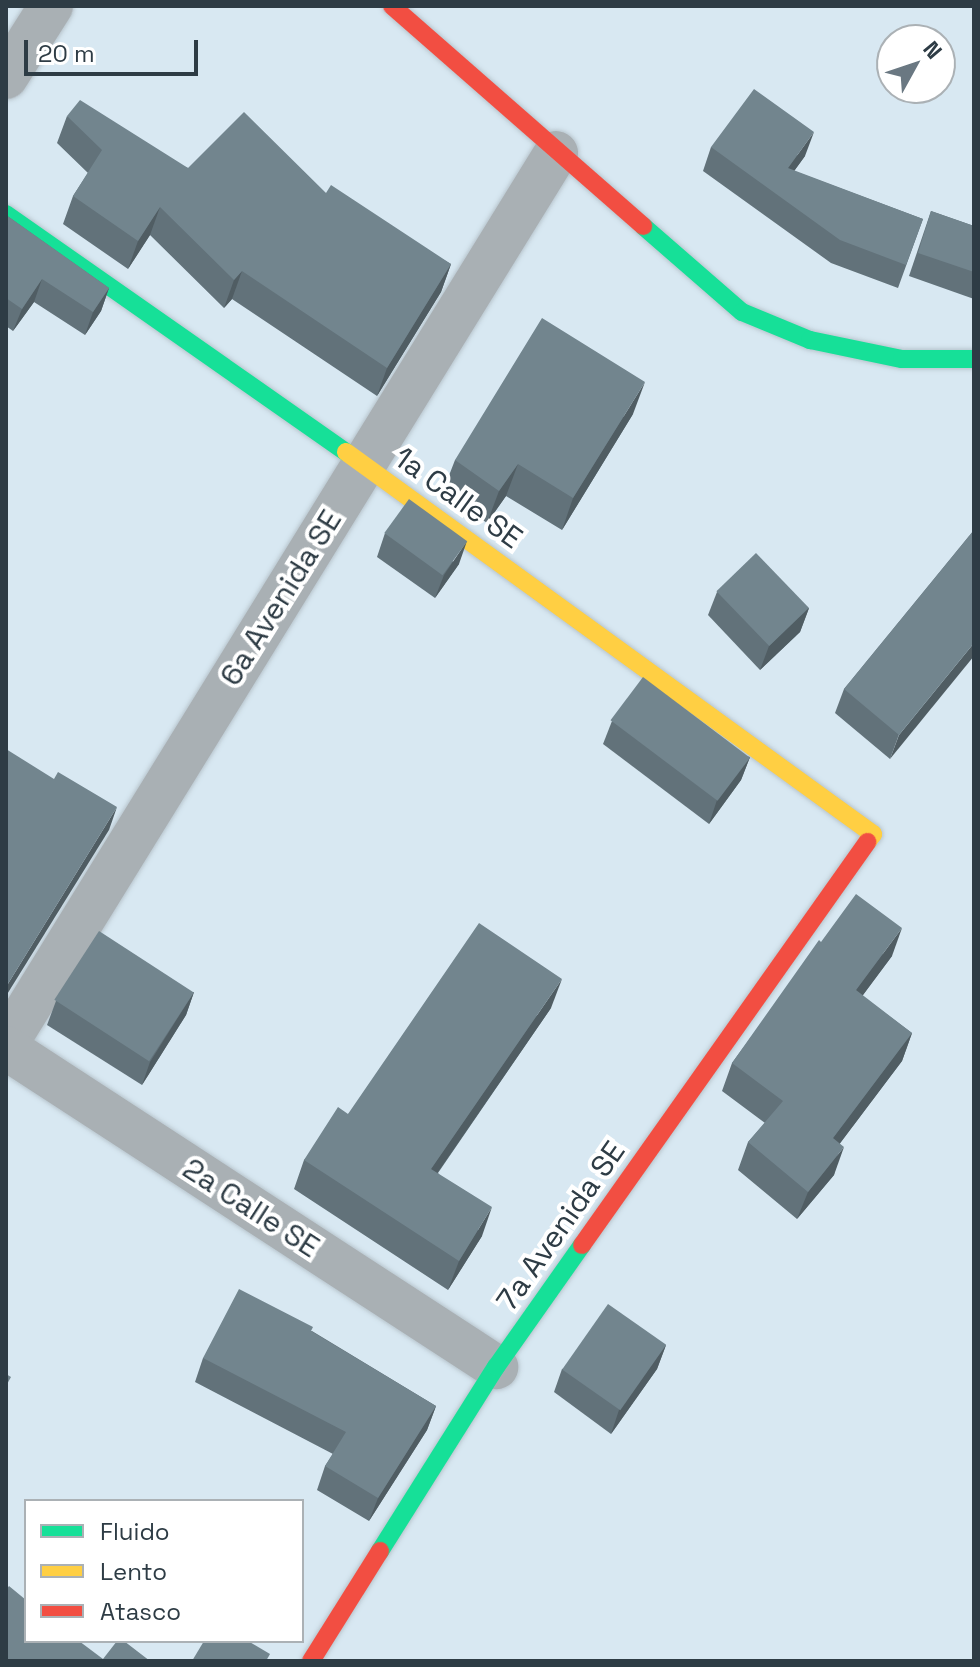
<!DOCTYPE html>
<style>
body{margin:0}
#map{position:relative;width:980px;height:1667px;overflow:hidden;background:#d8e8f2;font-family:"Space Grotesk",sans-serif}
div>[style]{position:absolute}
.roads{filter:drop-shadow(0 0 2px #b8c5cd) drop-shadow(0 0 2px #b8c5cd)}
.street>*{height:44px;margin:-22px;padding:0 22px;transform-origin:22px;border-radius:22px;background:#a9b0b4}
.fast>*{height:18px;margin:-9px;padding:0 9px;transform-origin:9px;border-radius:9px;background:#16e098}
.slow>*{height:18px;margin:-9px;padding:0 9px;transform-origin:9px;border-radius:9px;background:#ffcf43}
.jam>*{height:18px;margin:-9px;padding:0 9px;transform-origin:9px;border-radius:9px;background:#f24e42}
.wall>*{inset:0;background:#62727a}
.shaded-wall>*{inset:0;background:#505d63}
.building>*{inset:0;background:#72858e;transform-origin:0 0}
span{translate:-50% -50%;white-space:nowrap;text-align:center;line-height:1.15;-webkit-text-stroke:8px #fff;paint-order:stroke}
.street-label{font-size:30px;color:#2e3c45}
.frame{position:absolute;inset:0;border:8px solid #2e3c45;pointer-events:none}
.legend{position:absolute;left:24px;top:1499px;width:280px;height:144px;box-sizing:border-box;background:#fff;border:2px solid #abb1b5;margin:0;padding:10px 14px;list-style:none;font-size:24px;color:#2e3c45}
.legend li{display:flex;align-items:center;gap:16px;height:40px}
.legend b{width:40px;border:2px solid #abb1b5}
.north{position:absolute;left:876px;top:24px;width:80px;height:80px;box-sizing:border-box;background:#fff;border:2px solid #abb1b5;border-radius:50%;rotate:50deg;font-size:22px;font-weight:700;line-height:32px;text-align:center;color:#2e3c45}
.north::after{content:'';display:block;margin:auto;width:28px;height:36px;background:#6a7882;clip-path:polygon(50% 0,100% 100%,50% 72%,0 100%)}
.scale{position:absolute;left:24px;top:40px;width:174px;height:36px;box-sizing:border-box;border:4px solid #2e3c45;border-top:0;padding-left:10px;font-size:24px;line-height:28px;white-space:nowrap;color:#2e3c45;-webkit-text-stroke:6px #fff;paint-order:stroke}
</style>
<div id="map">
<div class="roads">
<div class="street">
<i style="left:6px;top:77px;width:84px;rotate:-57.6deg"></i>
<i style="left:6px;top:1044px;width:1047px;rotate:-58.31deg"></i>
<i style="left:6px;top:1048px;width:585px;rotate:33.06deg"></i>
</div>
<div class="fast">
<i style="left:6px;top:214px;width:415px;rotate:35deg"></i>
<i style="left:643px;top:226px;width:131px;rotate:41deg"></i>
<i style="left:742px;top:312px;width:74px;rotate:22.4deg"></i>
<i style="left:810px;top:340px;width:94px;rotate:11.7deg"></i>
<i style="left:902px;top:359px;width:72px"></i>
<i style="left:380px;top:1551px;width:218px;rotate:-57.8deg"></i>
<i style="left:496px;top:1367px;width:149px;rotate:-54.8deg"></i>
</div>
<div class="slow">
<i style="left:346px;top:452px;width:651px;rotate:35.94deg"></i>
<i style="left:873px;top:834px;width:10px;rotate:127deg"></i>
</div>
<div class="jam">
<i style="left:392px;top:6px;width:334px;rotate:41.2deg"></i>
<i style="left:582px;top:1245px;width:494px;rotate:-54.7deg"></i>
<i style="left:311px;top:1661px;width:130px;rotate:-57.9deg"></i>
</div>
</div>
<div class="wall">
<i style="clip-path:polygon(67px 116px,188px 168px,326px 193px,451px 264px,441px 292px,377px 396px,232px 299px,224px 308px,150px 235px,128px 269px,63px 224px,73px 196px,88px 173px,57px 143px)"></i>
<i style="clip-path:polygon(711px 147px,805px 156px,794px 171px,923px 219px,898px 288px,831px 263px,703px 171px)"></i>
<i style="clip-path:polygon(931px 211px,974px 226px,974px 299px,909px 276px)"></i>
<i style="clip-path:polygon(6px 215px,109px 288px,101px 311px,85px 335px,34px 302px,13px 331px,6px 326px)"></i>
<i style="clip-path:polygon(633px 414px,562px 530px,506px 496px,487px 523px,443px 491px,455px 460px)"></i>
<i style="clip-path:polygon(974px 530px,890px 759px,835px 713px,844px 689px)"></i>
<i style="clip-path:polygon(385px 533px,459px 564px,435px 598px,377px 557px)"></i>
<i style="clip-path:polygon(717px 592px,809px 608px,800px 632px,760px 670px,708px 615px)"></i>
<i style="clip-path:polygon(612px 721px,750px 757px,741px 780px,709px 824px,603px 744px)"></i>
<i style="clip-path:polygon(821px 942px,892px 956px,862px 996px,912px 1033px,902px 1061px,840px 1143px,834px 1175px,797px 1219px,738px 1170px,748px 1142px,765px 1123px,722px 1091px,732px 1063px)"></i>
<i style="clip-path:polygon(194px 992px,186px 1015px,142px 1085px,47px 1025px,56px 1001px)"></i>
<i style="clip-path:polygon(551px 1008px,438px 1173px,482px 1236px,448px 1290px,294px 1189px,304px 1160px,348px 1114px)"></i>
<i style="clip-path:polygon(312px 1331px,436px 1406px,427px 1430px,369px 1521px,317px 1490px,325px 1466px,333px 1454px,195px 1382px,203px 1358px)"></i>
<i style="clip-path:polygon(666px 1345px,657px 1369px,611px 1434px,554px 1392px,562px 1369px)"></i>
</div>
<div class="shaded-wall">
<i style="clip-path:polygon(814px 132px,805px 156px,779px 192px,788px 168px)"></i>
<i style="clip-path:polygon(160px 207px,150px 235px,128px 269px,138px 241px)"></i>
<i style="clip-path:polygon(451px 264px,441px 292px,377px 396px,387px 368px)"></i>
<i style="clip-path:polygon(242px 271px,232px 299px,224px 308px,234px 280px)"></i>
<i style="clip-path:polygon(42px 279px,34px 302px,13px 331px,22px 309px)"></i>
<i style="clip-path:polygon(109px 288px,101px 311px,85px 335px,93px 312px)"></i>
<i style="clip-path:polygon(645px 382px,633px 414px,562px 530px,573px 498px)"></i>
<i style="clip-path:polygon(518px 464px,506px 496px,487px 523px,499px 491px)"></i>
<i style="clip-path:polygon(467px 541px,459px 564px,435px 598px,444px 575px)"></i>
<i style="clip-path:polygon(809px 608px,800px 632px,760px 670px,769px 646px)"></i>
<i style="clip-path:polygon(974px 643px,974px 656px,890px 759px,899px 735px)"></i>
<i style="clip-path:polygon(750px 757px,741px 780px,709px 824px,717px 800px)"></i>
<i style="clip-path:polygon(117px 807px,109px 830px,6px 996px,6px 987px)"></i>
<i style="clip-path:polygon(902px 928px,892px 956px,846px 1018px,856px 990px)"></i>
<i style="clip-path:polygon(562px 979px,551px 1008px,420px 1198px,431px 1169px)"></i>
<i style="clip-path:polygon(194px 992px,186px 1015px,142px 1085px,150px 1062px)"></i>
<i style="clip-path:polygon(912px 1033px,902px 1061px,823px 1166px,833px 1138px)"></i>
<i style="clip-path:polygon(844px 1147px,834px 1175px,797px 1219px,808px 1192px)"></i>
<i style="clip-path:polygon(492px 1207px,482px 1236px,448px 1290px,459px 1261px)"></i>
<i style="clip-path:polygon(666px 1345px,657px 1369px,611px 1434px,619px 1410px)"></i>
<i style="clip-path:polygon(436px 1406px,427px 1430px,369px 1521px,378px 1498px)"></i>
</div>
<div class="building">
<i style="clip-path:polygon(754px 89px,814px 132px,788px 168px,923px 219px,906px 265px,840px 240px,711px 147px)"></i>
<i style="clip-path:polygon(80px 100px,188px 168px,244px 112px,326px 193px,331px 185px,451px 264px,387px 368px,242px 271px,234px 280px,160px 207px,138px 241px,73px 196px,102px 150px,67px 116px)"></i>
<i style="clip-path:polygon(931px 211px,974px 226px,974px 272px,918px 253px)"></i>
<i style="clip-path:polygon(6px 215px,109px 288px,93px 312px,42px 279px,22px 309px,6px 298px)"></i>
<i style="clip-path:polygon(542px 318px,645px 382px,573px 498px,518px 464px,499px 491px,455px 460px)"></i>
<i style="left:409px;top:499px;width:72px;height:42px;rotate:36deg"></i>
<i style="clip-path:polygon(974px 530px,974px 643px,899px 735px,844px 689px)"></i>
<i style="left:756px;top:553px;width:76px;height:55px;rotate:46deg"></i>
<i style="left:643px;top:677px;width:134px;height:54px;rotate:37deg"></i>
<i style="clip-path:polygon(6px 749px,54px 779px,58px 772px,117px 807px,6px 987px)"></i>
<i style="clip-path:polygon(856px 894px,902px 928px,856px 990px,912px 1033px,833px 1138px,844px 1147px,808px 1192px,748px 1142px,783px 1101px,732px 1063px,819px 940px,821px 942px)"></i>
<i style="clip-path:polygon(479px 923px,562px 979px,431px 1169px,492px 1207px,459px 1261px,304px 1160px,338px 1107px,348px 1114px)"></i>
<i style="left:99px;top:931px;width:113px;height:82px;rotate:33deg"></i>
<i style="clip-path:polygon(239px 1289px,313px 1327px,311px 1331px,436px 1406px,378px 1498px,325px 1466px,346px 1432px,203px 1358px)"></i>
<i style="left:608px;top:1304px;width:71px;height:80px;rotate:35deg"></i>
<i style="clip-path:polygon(6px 1374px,11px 1377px,6px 1386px)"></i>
<i style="clip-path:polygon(9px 1586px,26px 1600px,26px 1641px,79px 1641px,103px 1659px,117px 1641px,124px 1641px,150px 1661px,6px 1661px,6px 1590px)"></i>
<i style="clip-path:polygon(204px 1641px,248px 1641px,270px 1654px,266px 1661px,192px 1661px)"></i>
</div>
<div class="street-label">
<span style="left:458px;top:498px;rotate:36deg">1a Calle SE</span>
<span style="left:281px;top:598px;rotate:-58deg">6a Avenida SE</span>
<span style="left:251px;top:1208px;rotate:33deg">2a Calle SE</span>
<span style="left:561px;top:1226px;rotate:-55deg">7a Avenida SE</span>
</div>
<div class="frame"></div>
<ul class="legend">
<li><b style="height:10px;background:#16e098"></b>Fluido</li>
<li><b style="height:10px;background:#ffcf43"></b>Lento</li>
<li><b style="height:10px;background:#f24e42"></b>Atasco</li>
</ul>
<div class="north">N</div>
<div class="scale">20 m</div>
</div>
